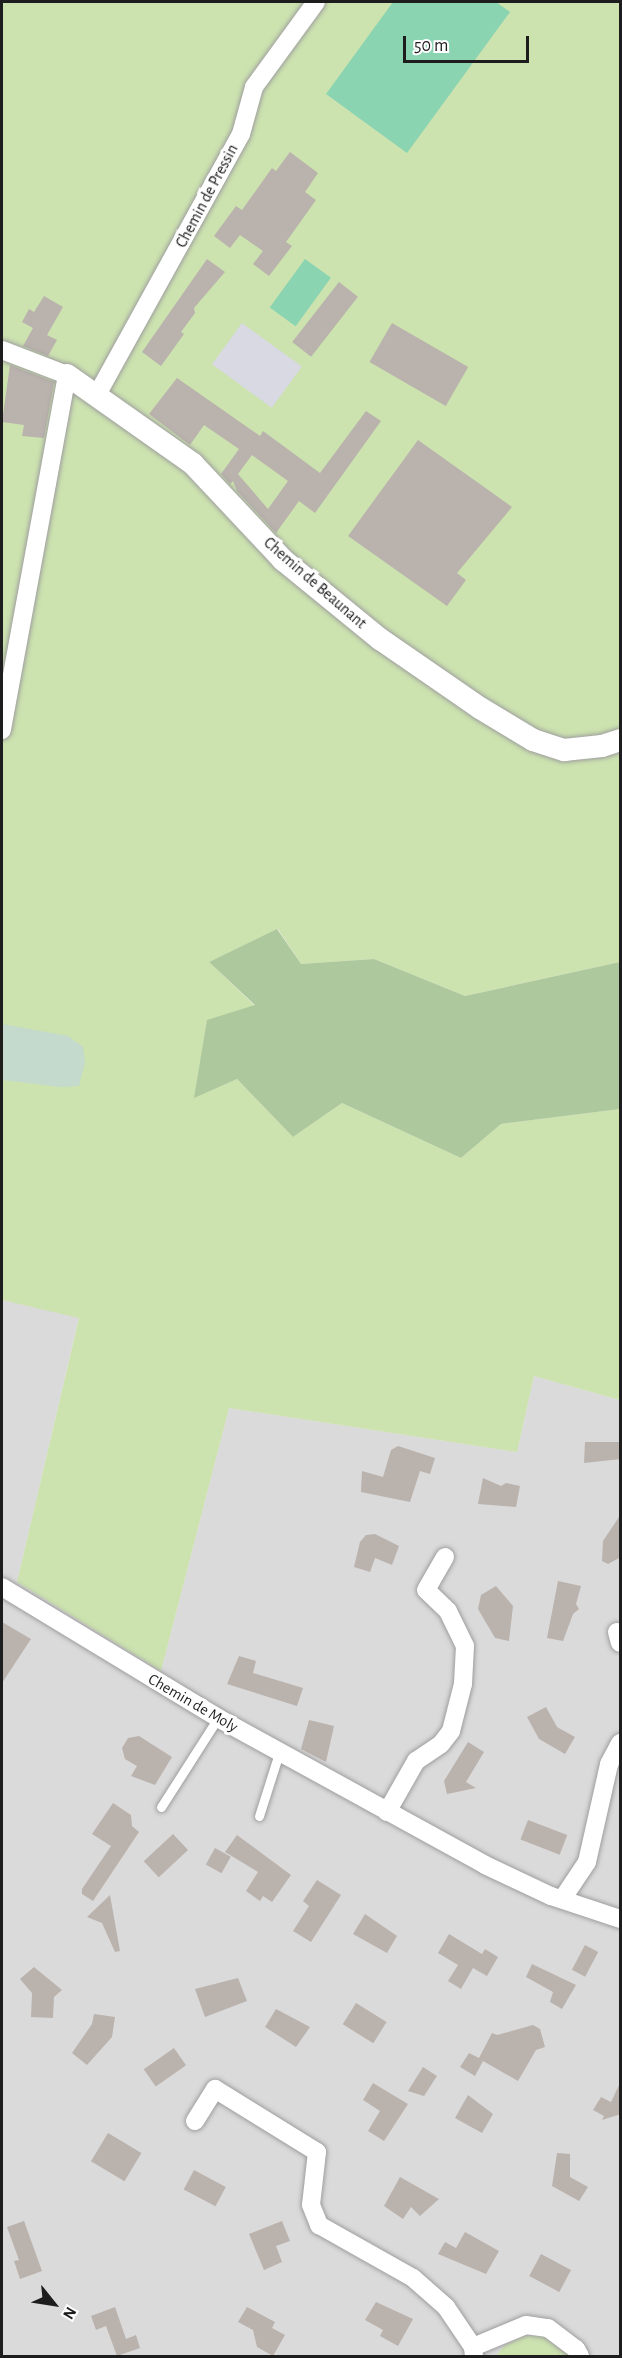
<!DOCTYPE html>
<style>
body{margin:0}
#map{position:relative;width:622px;height:2358px;overflow:hidden;background:#ede9e4;font-family:"Alegreya Sans",sans-serif}
div>[style]{position:absolute}
.residential>*{inset:0;background:#dbdada}
.grass>*{inset:0;background:#cce2af}
.forest>*{inset:0;background:#adc89d}
.wetland>*{inset:0;background:#c3dacd}
.pitch>*{inset:0;background:#8ad4b2;transform-origin:0 0}
.plaza>*{inset:0;background:#d8d9e3;transform-origin:0 0}
.building>*{inset:0;background:#bab2ad;transform-origin:0 0}
.roads{filter:drop-shadow(0 0 2px #9e9e9e) drop-shadow(0 0 2px #9e9e9e)}
.service>*{height:9px;margin:-4.5px;padding:0 4.5px;transform-origin:4.5px;border-radius:4.5px;background:#fff}
.minor>*{height:18px;margin:-9px;padding:0 9px;transform-origin:9px;border-radius:9px;background:#fff}
.tertiary>*{height:22px;margin:-11px;padding:0 11px;transform-origin:11px;border-radius:11px;background:#fff}
span{translate:-50% -50%;white-space:nowrap;text-align:center;line-height:1.15;-webkit-text-stroke:6px #fff;paint-order:stroke}
.street-label{font-size:16px;color:#1d1d1d}
.frame{position:absolute;inset:0;border:3px solid #1d1d1d;pointer-events:none}
.north{position:absolute;left:24px;top:2274px;width:60px;height:60px;-webkit-text-stroke:4px #fff;paint-order:stroke;rotate:120deg;font-size:16px;font-weight:700;line-height:24px;text-align:center;color:#1d1d1d}
.north::after{content:'';display:block;margin:auto;width:21px;height:27px;background:#1d1d1d;clip-path:polygon(50% 0,100% 100%,50% 72%,0 100%)}
.scale{position:absolute;left:403px;top:36px;width:126px;height:27px;box-sizing:border-box;border:3px solid #1d1d1d;border-top:0;padding-left:8px;font-size:18px;line-height:21px;white-space:nowrap;color:#1d1d1d;-webkit-text-stroke:4px #fff;paint-order:stroke}
</style>
<div id="map">
<div class="residential">
<i style="clip-path:polygon(2px 1300px,79px 1317px,17px 1582px,161px 1671px,229px 1408px,517px 1452px,534px 1376px,620px 1400px,620px 2356px,2px 2356px)"></i>
</div>
<div class="grass">
<i style="clip-path:polygon(2px 2px,620px 2px,620px 962px,465px 996px,374px 959px,301px 964px,278px 929px,209px 962px,255px 1006px,195px 1097px,237px 1079px,293px 1137px,342px 1103px,461px 1158px,501px 1124px,620px 1109px,620px 1400px,534px 1376px,517px 1452px,229px 1408px,161px 1671px,17px 1582px,79px 1318px,2px 1300px)"></i>
<i style="clip-path:polygon(524px 2336px,544px 2336px,565px 2349px,570px 2356px,496px 2356px,505px 2345px)"></i>
</div>
<div class="forest">
<i style="clip-path:polygon(277px 929px,301px 964px,374px 959px,465px 996px,620px 962px,620px 1109px,501px 1124px,461px 1158px,342px 1103px,293px 1137px,237px 1079px,194px 1098px,207px 1020px,255px 1005px,209px 962px)"></i>
</div>
<div class="wetland">
<i style="clip-path:polygon(2px 1024px,68px 1036px,83px 1047px,85px 1062px,79px 1086px,61px 1087px,2px 1080px)"></i>
</div>
<div class="pitch">
<i style="clip-path:polygon(393px 2px,496px 2px,510px 12px,407px 153px,326px 94px)"></i>
<i style="left:305px;top:259px;width:32px;height:60px;rotate:36deg"></i>
</div>
<div class="plaza">
<i style="left:242px;top:323px;width:74px;height:51px;rotate:36deg"></i>
</div>
<div class="building">
<i style="clip-path:polygon(290px 152px,318px 173px,305px 192px,316px 200px,286px 242px,292px 246px,269px 276px,253px 264px,263px 251px,240px 235px,230px 248px,214px 236px,236px 206px,242px 210px,272px 168px,276px 171px)"></i>
<i style="clip-path:polygon(207px 259px,225px 272px,194px 308px,195px 313px,181px 332px,184px 334px,161px 366px,142px 352px)"></i>
<i style="left:339px;top:282px;width:24px;height:76px;rotate:38deg"></i>
<i style="clip-path:polygon(44px 296px,63px 307px,47px 335px,57px 340px,48px 356px,23px 346px,33px 328px,22px 322px,29px 309px,34px 312px)"></i>
<i style="left:392px;top:323px;width:88px;height:45px;rotate:30deg"></i>
<i style="clip-path:polygon(10px 365px,54px 382px,44px 438px,22px 436px,24px 425px,2px 422px)"></i>
<i style="clip-path:polygon(evenodd,177px 378px,260px 436px,263px 431px,320px 473px,366px 411px,381px 421px,315px 513px,299px 501px,276px 533px,237px 491px,233px 481px,230px 484px,221px 474px,239px 449px,204px 425px,190px 445px,149px 414px,177px 378px,252px 455px,288px 481px,268px 509px,238px 474px,252px 455px)"></i>
<i style="clip-path:polygon(418px 440px,512px 507px,457px 573px,466px 580px,447px 606px,348px 536px)"></i>
<i style="clip-path:polygon(585px 1442px,621px 1442px,621px 1459px,584px 1463px)"></i>
<i style="clip-path:polygon(398px 1446px,435px 1458px,430px 1474px,420px 1471px,410px 1502px,361px 1492px,362px 1471px,383px 1477px,391px 1450px)"></i>
<i style="clip-path:polygon(483px 1478px,501px 1486px,506px 1483px,520px 1486px,516px 1507px,478px 1504px)"></i>
<i style="clip-path:polygon(621px 1514px,621px 1557px,608px 1564px,602px 1561px,603px 1541px)"></i>
<i style="clip-path:polygon(375px 1534px,399px 1546px,392px 1565px,375px 1558px,370px 1572px,354px 1567px,360px 1542px,366px 1535px)"></i>
<i style="clip-path:polygon(558px 1581px,581px 1586px,576px 1604px,579px 1609px,573px 1614px,563px 1641px,547px 1638px)"></i>
<i style="clip-path:polygon(496px 1586px,513px 1606px,509px 1641px,495px 1638px,478px 1609px,481px 1595px)"></i>
<i style="clip-path:polygon(2px 1622px,31px 1639px,2px 1683px)"></i>
<i style="clip-path:polygon(239px 1656px,256px 1661px,253px 1673px,303px 1688px,297px 1706px,227px 1684px)"></i>
<i style="clip-path:polygon(546px 1707px,557px 1727px,575px 1737px,565px 1754px,539px 1739px,527px 1717px)"></i>
<i style="clip-path:polygon(309px 1720px,334px 1726px,326px 1762px,301px 1749px)"></i>
<i style="clip-path:polygon(139px 1736px,172px 1757px,155px 1785px,131px 1776px,137px 1766px,125px 1759px,122px 1748px,128px 1738px)"></i>
<i style="clip-path:polygon(468px 1742px,484px 1752px,466px 1782px,476px 1788px,447px 1794px,444px 1781px)"></i>
<i style="clip-path:polygon(113px 1803px,131px 1815px,132px 1826px,139px 1832px,93px 1901px,82px 1894px,82px 1889px,111px 1846px,92px 1834px)"></i>
<i style="left:528px;top:1820px;width:42px;height:21px;rotate:21deg"></i>
<i style="left:173px;top:1834px;width:22px;height:40px;rotate:47deg"></i>
<i style="clip-path:polygon(237px 1835px,291px 1875px,272px 1902px,263px 1896px,260px 1901px,246px 1891px,258px 1872px,225px 1852px)"></i>
<i style="left:215px;top:1848px;width:18px;height:19px;rotate:29deg"></i>
<i style="clip-path:polygon(317px 1880px,341px 1895px,311px 1942px,293px 1931px,309px 1906px,303px 1901px)"></i>
<i style="clip-path:polygon(110px 1895px,120px 1951px,115px 1952px,102px 1923px,87px 1917px)"></i>
<i style="clip-path:polygon(365px 1914px,397px 1936px,387px 1953px,353px 1934px)"></i>
<i style="clip-path:polygon(449px 1934px,482px 1954px,485px 1949px,498px 1957px,487px 1976px,473px 1968px,461px 1989px,448px 1981px,458px 1965px,438px 1953px)"></i>
<i style="left:585px;top:1945px;width:15px;height:28px;rotate:28deg"></i>
<i style="clip-path:polygon(532px 1964px,576px 1985px,562px 2009px,550px 2002px,553px 1992px,526px 1977px)"></i>
<i style="clip-path:polygon(34px 1967px,62px 1990px,54px 1997px,53px 2018px,31px 2017px,32px 1993px,20px 1979px)"></i>
<i style="clip-path:polygon(238px 1978px,247px 2001px,205px 2017px,195px 1989px)"></i>
<i style="left:356px;top:2003px;width:36px;height:25px;rotate:32deg"></i>
<i style="clip-path:polygon(276px 2009px,310px 2027px,296px 2047px,265px 2027px)"></i>
<i style="clip-path:polygon(94px 2014px,115px 2017px,112px 2037px,87px 2065px,72px 2053px,92px 2024px)"></i>
<i style="clip-path:polygon(533px 2025px,540px 2029px,545px 2047px,536px 2050px,518px 2081px,483px 2061px,475px 2076px,460px 2067px,469px 2053px,479px 2058px,492px 2033px,497px 2035px)"></i>
<i style="left:174px;top:2048px;width:21px;height:37px;rotate:55deg"></i>
<i style="clip-path:polygon(423px 2067px,437px 2076px,424px 2096px,408px 2091px)"></i>
<i style="clip-path:polygon(621px 2081px,621px 2114px,602px 2120px,604px 2116px,593px 2110px,601px 2097px,611px 2102px)"></i>
<i style="clip-path:polygon(373px 2083px,408px 2104px,384px 2141px,368px 2131px,380px 2111px,363px 2100px)"></i>
<i style="clip-path:polygon(468px 2095px,493px 2114px,482px 2133px,455px 2118px)"></i>
<i style="left:108px;top:2133px;width:39px;height:33px;rotate:31deg"></i>
<i style="clip-path:polygon(557px 2153px,570px 2154px,570px 2177px,588px 2187px,579px 2201px,552px 2186px)"></i>
<i style="left:194px;top:2170px;width:36px;height:22px;rotate:28deg"></i>
<i style="clip-path:polygon(400px 2177px,439px 2199px,420px 2216px,411px 2207px,403px 2219px,384px 2206px)"></i>
<i style="clip-path:polygon(24px 2221px,42px 2271px,20px 2279px,14px 2261px,19px 2260px,7px 2227px)"></i>
<i style="clip-path:polygon(282px 2221px,290px 2241px,276px 2246px,282px 2262px,264px 2270px,249px 2234px)"></i>
<i style="clip-path:polygon(465px 2232px,499px 2251px,486px 2274px,438px 2254px,445px 2242px,456px 2248px)"></i>
<i style="left:541px;top:2254px;width:34px;height:25px;rotate:28deg"></i>
<i style="clip-path:polygon(376px 2302px,413px 2319px,398px 2346px,380px 2336px,383px 2330px,365px 2320px)"></i>
<i style="clip-path:polygon(115px 2307px,126px 2339px,136px 2335px,140px 2348px,117px 2356px,106px 2326px,96px 2330px,91px 2316px)"></i>
<i style="clip-path:polygon(247px 2307px,275px 2322px,272px 2328px,285px 2335px,273px 2356px,257px 2347px,253px 2330px,238px 2322px)"></i>
</div>
<div class="roads">
<div class="service">
<i style="left:161px;top:1807px;width:106px;rotate:-57.4deg"></i>
<i style="left:259px;top:1816px;width:66px;rotate:-72.4deg"></i>
</div>
<div class="minor">
<i style="left:2px;top:350px;width:70px;rotate:21deg"></i>
<i style="left:67px;top:375px;width:361px;rotate:100.4deg"></i>
<i style="left:98px;top:393px;width:296px;rotate:-61.1deg"></i>
<i style="left:241px;top:134px;width:49px;rotate:-74.5deg"></i>
<i style="left:254px;top:87px;width:105px;rotate:-53.9deg"></i>
<i style="left:2px;top:1587px;width:253px;rotate:31.2deg"></i>
<i style="left:218px;top:1718px;width:305px;rotate:28.8deg"></i>
<i style="left:485px;top:1865px;width:73px;rotate:25.2deg"></i>
<i style="left:551px;top:1896px;width:73px;rotate:18.4deg"></i>
<i style="left:617px;top:1632px;width:11px;rotate:75deg"></i>
<i style="left:387px;top:1812px;width:59px;rotate:-60.4deg"></i>
<i style="left:416px;top:1761px;width:30px;rotate:-34deg"></i>
<i style="left:441px;top:1744px;width:16px;rotate:-52deg"></i>
<i style="left:451px;top:1731px;width:49px;rotate:-75.7deg"></i>
<i style="left:463px;top:1684px;width:38px;rotate:-87deg"></i>
<i style="left:465px;top:1646px;width:39px;rotate:-116deg"></i>
<i style="left:448px;top:1611px;width:30px;rotate:-136deg"></i>
<i style="left:426px;top:1590px;width:38px;rotate:-60deg"></i>
<i style="left:563px;top:1898px;width:43px;rotate:-56.3deg"></i>
<i style="left:587px;top:1862px;width:100px;rotate:-77.3deg"></i>
<i style="left:609px;top:1764px;width:24px;rotate:-62deg"></i>
<i style="left:195px;top:2121px;width:38px;rotate:-58deg"></i>
<i style="left:215px;top:2089px;width:120px;rotate:31.7deg"></i>
<i style="left:317px;top:2152px;width:53px;rotate:96.5deg"></i>
<i style="left:311px;top:2205px;width:22px;rotate:68deg"></i>
<i style="left:319px;top:2225px;width:108px;rotate:29.4deg"></i>
<i style="left:413px;top:2278px;width:44px;rotate:41.3deg"></i>
<i style="left:446px;top:2307px;width:48px;rotate:56deg"></i>
<i style="left:473px;top:2347px;width:9px;rotate:84deg"></i>
<i style="left:473px;top:2347px;width:57px;rotate:-22.5deg"></i>
<i style="left:526px;top:2325px;width:22px;rotate:8deg"></i>
<i style="left:548px;top:2328px;width:35px;rotate:37deg"></i>
<i style="left:576px;top:2349px;width:8px;rotate:60deg"></i>
</div>
<div class="tertiary">
<i style="left:67px;top:375px;width:154px;rotate:35.2deg"></i>
<i style="left:193px;top:464px;width:132px;rotate:46.8deg"></i>
<i style="left:283px;top:560px;width:125px;rotate:39.2deg"></i>
<i style="left:380px;top:639px;width:121px;rotate:34.6deg"></i>
<i style="left:480px;top:708px;width:62px;rotate:31.1deg"></i>
<i style="left:533px;top:740px;width:33px;rotate:18deg"></i>
<i style="left:564px;top:750px;width:38px;rotate:-6deg"></i>
<i style="left:602px;top:746px;width:19px;rotate:-18deg"></i>
</div>
</div>
<div class="street-label">
<span style="left:207px;top:196px;rotate:-62deg">Chemin de Pressin</span>
<span style="left:315px;top:583px;rotate:41deg">Chemin de Beaunant</span>
<span style="left:193px;top:1703px;rotate:30deg">Chemin de Moly</span>
</div>
<div class="frame"></div>
<div class="north">N</div>
<div class="scale">50 m</div>
</div>
